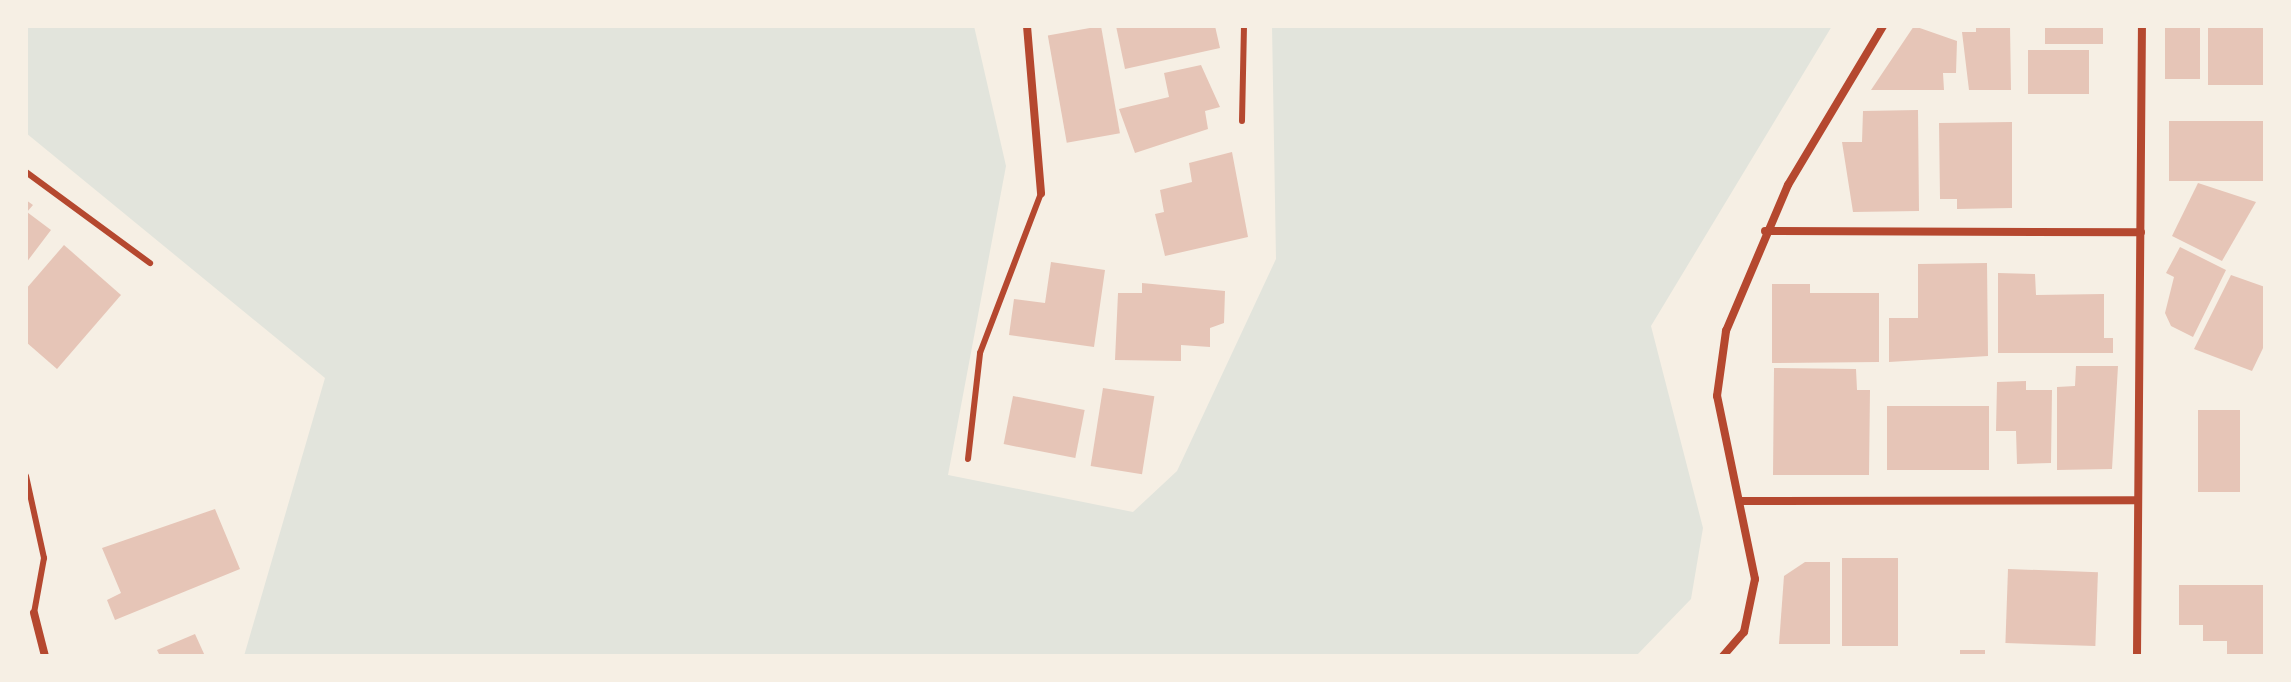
<!DOCTYPE html>
<style>
body{margin:0}
#map{position:relative;width:2291px;height:682px;overflow:hidden;background:#f6efe4;font-family:"Alegreya Sans",sans-serif}
div>[style]{position:absolute}
.green>*{inset:0;background:#e2e4dc}
.building>*{inset:0;background:#e6c5b7;transform-origin:0 0}
.service>*{height:6px;margin:-3px;padding:0 3px;transform-origin:3px;border-radius:3px;background:#b5482f}
.minor>*{height:8px;margin:-4px;padding:0 4px;transform-origin:4px;border-radius:4px;background:#b5482f}
span{translate:-50% -50%;white-space:nowrap;text-align:center;line-height:1.15;-webkit-text-stroke:7px #f6efe4;paint-order:stroke}
.frame{position:absolute;inset:0;border:28px solid #f6efe4;pointer-events:none}
</style>
<div id="map">
<div class="green">
<i style="clip-path:polygon(26px 26px,974px 26px,1006px 166px,948px 475px,1133px 512px,1177px 471px,1276px 259px,1272px 26px,1832px 26px,1651px 326px,1703px 528px,1691px 599px,1636px 656px,244px 656px,325px 378px,26px 133px)"></i>
</div>
<div class="building">
<i style="left:1101px;top:26px;width:109px;height:54px;rotate:80deg"></i>
<i style="clip-path:polygon(1116px 26px,1215px 26px,1220px 48px,1125px 69px)"></i>
<i style="clip-path:polygon(1914px 26px,1957px 41px,1956px 73px,1943px 73px,1944px 90px,1871px 90px)"></i>
<i style="clip-path:polygon(1976px 26px,2010px 26px,2011px 90px,1969px 90px,1962px 32px,1976px 32px)"></i>
<i style="left:2045px;top:26px;width:58px;height:18px"></i>
<i style="left:2165px;top:26px;width:35px;height:53px"></i>
<i style="left:2208px;top:26px;width:56px;height:59px"></i>
<i style="left:2028px;top:50px;width:61px;height:44px"></i>
<i style="clip-path:polygon(1201px 65px,1220px 107px,1205px 111px,1208px 129px,1135px 153px,1119px 109px,1169px 97px,1164px 73px)"></i>
<i style="clip-path:polygon(1918px 110px,1919px 211px,1853px 212px,1842px 142px,1862px 142px,1863px 111px)"></i>
<i style="left:2169px;top:121px;width:96px;height:60px"></i>
<i style="clip-path:polygon(2012px 122px,2012px 208px,1957px 209px,1957px 199px,1940px 199px,1939px 123px)"></i>
<i style="clip-path:polygon(1232px 152px,1248px 237px,1165px 256px,1155px 214px,1164px 212px,1160px 190px,1192px 182px,1189px 163px)"></i>
<i style="clip-path:polygon(2198px 183px,2256px 202px,2222px 261px,2172px 236px)"></i>
<i style="clip-path:polygon(26px 200px,33px 205px,27px 212px,51px 230px,26px 263px)"></i>
<i style="clip-path:polygon(64px 245px,121px 295px,57px 369px,26px 342px,26px 289px)"></i>
<i style="clip-path:polygon(2180px 247px,2226px 270px,2193px 337px,2171px 326px,2165px 313px,2174px 277px,2166px 273px)"></i>
<i style="clip-path:polygon(1051px 262px,1105px 270px,1094px 347px,1009px 335px,1014px 299px,1045px 303px)"></i>
<i style="clip-path:polygon(1987px 263px,1988px 356px,1889px 362px,1889px 318px,1918px 318px,1918px 264px)"></i>
<i style="clip-path:polygon(1998px 273px,2035px 274px,2036px 295px,2104px 294px,2104px 338px,2113px 338px,2113px 353px,1998px 353px)"></i>
<i style="clip-path:polygon(2231px 275px,2265px 287px,2265px 344px,2252px 371px,2194px 349px)"></i>
<i style="clip-path:polygon(1142px 283px,1225px 291px,1224px 323px,1210px 328px,1210px 347px,1181px 345px,1181px 361px,1115px 360px,1118px 293px,1142px 293px)"></i>
<i style="clip-path:polygon(1772px 284px,1810px 284px,1810px 293px,1879px 293px,1879px 362px,1772px 363px)"></i>
<i style="clip-path:polygon(2076px 366px,2118px 366px,2112px 469px,2057px 470px,2057px 387px,2075px 386px)"></i>
<i style="clip-path:polygon(1774px 368px,1856px 369px,1857px 390px,1870px 390px,1869px 475px,1773px 475px)"></i>
<i style="clip-path:polygon(2026px 381px,2026px 390px,2052px 390px,2051px 463px,2017px 464px,2016px 431px,1996px 431px,1997px 382px)"></i>
<i style="left:1103px;top:388px;width:52px;height:79px;rotate:9deg"></i>
<i style="left:1013px;top:396px;width:73px;height:49px;rotate:11deg"></i>
<i style="left:1887px;top:406px;width:102px;height:64px"></i>
<i style="left:2198px;top:410px;width:42px;height:82px"></i>
<i style="clip-path:polygon(215px 509px,240px 569px,115px 620px,107px 600px,121px 593px,102px 548px)"></i>
<i style="left:1898px;top:558px;width:88px;height:56px;rotate:90deg"></i>
<i style="clip-path:polygon(1805px 562px,1830px 562px,1830px 644px,1779px 644px,1784px 576px)"></i>
<i style="left:2008px;top:569px;width:90px;height:74px;rotate:2deg"></i>
<i style="clip-path:polygon(2179px 585px,2265px 585px,2265px 656px,2227px 656px,2227px 641px,2203px 641px,2203px 625px,2179px 625px)"></i>
<i style="clip-path:polygon(195px 634px,205px 656px,160px 656px,157px 650px)"></i>
<i style="left:1960px;top:650px;width:25px;height:6px"></i>
</div>
<div class="service">
<i style="left:1242px;top:121px;width:95px;rotate:-88.8deg"></i>
<i style="left:26px;top:172px;width:154px;rotate:36.3deg"></i>
<i style="left:968px;top:459px;width:107px;rotate:-83.5deg"></i>
<i style="left:980px;top:353px;width:171px;rotate:-69.1deg"></i>
<i style="left:26px;top:476px;width:84px;rotate:77.6deg"></i>
<i style="left:44px;top:558px;width:56px;rotate:100.3deg"></i>
</div>
<div class="minor">
<i style="left:1027px;top:26px;width:168px;rotate:85.2deg"></i>
<i style="left:1765px;top:231px;width:376px;rotate:0.2deg"></i>
<i style="left:1741px;top:501px;width:397px;rotate:-0.1deg"></i>
<i style="left:34px;top:613px;width:44px;rotate:75.7deg"></i>
<i style="left:1723px;top:656px;width:32px;rotate:-49deg"></i>
<i style="left:1744px;top:632px;width:54px;rotate:-78.3deg"></i>
<i style="left:1755px;top:579px;width:187px;rotate:-101.7deg"></i>
<i style="left:1717px;top:396px;width:66px;rotate:-82.1deg"></i>
<i style="left:1726px;top:331px;width:159px;rotate:-67deg"></i>
<i style="left:1788px;top:185px;width:185px;rotate:-59.1deg"></i>
<i style="left:2137px;top:656px;width:630px;rotate:-89.55deg"></i>
</div>
<div class="frame"></div>
</div>
